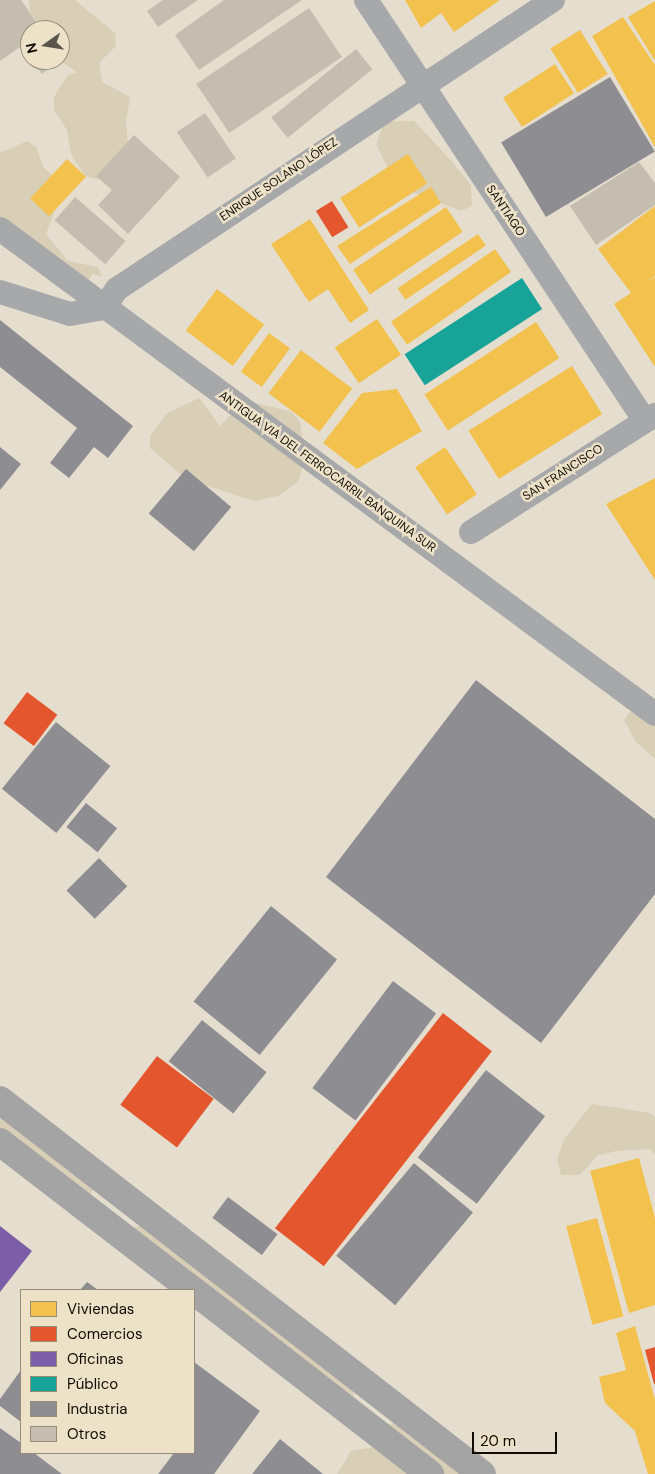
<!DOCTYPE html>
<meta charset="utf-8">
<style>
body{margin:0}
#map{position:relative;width:655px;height:1474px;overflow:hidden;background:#e5decf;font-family:"DM Sans",sans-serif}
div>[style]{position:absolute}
.green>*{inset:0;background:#d9ceb6}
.homes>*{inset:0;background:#f2c14e;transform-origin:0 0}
.shops>*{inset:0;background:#e4572e;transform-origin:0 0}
.offices>*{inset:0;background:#7b5ea7}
.public>*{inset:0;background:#17a398;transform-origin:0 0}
.industry>*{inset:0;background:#8d8d92;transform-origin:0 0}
.building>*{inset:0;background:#c5beb0;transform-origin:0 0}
.street>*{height:24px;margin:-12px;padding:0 12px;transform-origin:12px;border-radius:12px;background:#a6a8aa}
.highway>*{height:28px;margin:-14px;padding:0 14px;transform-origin:14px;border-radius:14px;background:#a4a4a4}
span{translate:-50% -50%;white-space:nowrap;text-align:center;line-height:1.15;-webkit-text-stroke:5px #ede2c7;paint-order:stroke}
.street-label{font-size:12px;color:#100c04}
.legend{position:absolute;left:20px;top:1289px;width:175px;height:165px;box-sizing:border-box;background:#ede2c7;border:1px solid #958c79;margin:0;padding:6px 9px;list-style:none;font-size:15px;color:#100c04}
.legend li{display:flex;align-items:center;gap:10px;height:25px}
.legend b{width:25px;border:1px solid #958c79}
.north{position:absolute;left:20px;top:20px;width:50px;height:50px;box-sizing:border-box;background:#ede2c7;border:1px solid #958c79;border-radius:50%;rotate:257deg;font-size:14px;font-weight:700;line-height:20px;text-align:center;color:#100c04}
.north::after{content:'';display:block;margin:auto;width:18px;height:22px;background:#5b564b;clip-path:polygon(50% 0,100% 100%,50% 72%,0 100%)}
.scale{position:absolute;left:472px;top:1432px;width:85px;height:22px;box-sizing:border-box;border:2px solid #100c04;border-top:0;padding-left:6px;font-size:15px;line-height:18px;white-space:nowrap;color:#100c04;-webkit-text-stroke:4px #ede2c7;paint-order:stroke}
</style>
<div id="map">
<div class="green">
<i style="clip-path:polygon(29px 0,75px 0,115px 33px,116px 46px,99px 63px,102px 82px,130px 97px,126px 121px,129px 157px,109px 182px,85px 176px,71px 154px,67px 130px,54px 110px,54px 97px,67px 76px,77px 72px,60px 61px,60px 30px,42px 30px,30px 11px)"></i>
<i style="clip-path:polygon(394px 121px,414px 121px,448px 157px,471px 185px,472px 206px,461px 211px,397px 186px,376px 144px,384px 124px)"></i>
<i style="clip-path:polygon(27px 141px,36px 147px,44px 168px,57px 180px,58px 202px,46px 234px,68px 261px,98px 267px,102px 277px,93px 274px,79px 293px,63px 291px,0 228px,0 153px)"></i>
<i style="clip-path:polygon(199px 398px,220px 426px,244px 400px,292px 412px,300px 422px,305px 458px,298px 482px,278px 496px,254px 501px,186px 479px,150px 448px,150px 436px,166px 414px)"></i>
<i style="clip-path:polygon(638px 702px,655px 703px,655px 759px,636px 742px,624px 720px)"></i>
<i style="clip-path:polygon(592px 1104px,650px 1113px,655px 1117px,655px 1154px,650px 1149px,616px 1151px,597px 1156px,580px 1175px,561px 1175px,557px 1159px,565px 1138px)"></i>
<i style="clip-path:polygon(0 1116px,93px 1189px,90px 1196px,0 1132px)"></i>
<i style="clip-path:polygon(140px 1225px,353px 1389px,354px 1396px,351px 1398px,132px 1229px)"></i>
<i style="clip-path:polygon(395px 1422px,462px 1474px,441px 1474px,387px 1426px)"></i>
<i style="clip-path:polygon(374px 1447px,429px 1474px,337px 1474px,351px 1451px)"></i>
</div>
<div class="homes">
<i style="clip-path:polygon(405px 0,500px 0,454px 32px,441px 13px,421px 28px)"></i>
<i style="clip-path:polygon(655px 1px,655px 61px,628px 17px)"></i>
<i style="clip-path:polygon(623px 17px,655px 65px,655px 147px,592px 36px)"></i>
<i style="left:580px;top:30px;width:52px;height:35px;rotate:58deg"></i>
<i style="left:555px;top:64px;width:35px;height:62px;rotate:57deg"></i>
<i style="left:408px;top:154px;width:35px;height:81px;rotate:57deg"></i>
<i style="left:67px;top:159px;width:26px;height:54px;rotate:43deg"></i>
<i style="clip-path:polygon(431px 187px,441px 203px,350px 264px,337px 246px)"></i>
<i style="clip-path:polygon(655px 206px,655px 276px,646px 282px,655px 277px,655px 367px,614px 304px,631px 293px,598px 249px)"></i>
<i style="left:446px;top:207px;width:30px;height:112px;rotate:56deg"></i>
<i style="clip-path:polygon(310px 219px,369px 310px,350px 323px,328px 289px,309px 302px,271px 244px)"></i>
<i style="left:478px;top:234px;width:14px;height:97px;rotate:56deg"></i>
<i style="left:495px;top:249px;width:28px;height:127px;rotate:55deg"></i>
<i style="left:217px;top:289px;width:59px;height:52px;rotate:37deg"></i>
<i style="left:377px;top:319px;width:43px;height:51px;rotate:56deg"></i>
<i style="left:536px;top:322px;width:43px;height:133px;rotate:57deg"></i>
<i style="left:269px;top:333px;width:26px;height:48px;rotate:36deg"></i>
<i style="left:301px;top:350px;width:64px;height:54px;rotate:37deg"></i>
<i style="left:572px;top:366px;width:57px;height:122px;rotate:58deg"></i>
<i style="clip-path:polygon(397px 389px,422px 431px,357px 469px,323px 443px,362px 393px)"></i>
<i style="left:445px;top:447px;width:57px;height:36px;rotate:56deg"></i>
<i style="clip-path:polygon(655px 478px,655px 580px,606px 504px)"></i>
<i style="clip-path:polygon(639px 1158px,655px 1218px,655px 1305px,629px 1313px,590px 1171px)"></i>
<i style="left:597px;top:1218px;width:102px;height:32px;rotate:75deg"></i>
<i style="clip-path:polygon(635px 1326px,655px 1400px,655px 1474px,648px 1474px,635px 1431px,605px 1403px,599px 1377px,626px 1370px,616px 1333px)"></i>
</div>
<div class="shops">
<i style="left:332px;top:201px;width:31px;height:19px;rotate:58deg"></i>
<i style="left:27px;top:692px;width:38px;height:39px;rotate:37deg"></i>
<i style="left:443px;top:1013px;width:62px;height:273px;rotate:38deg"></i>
<i style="left:157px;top:1056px;width:71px;height:61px;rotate:37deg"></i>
<i style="clip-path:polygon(655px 1347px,655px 1384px,654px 1384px,645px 1350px)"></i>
</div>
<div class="offices">
<i style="clip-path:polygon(0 1226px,32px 1251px,0 1292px)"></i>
</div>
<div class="public">
<i style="left:522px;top:278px;width:37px;height:140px;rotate:57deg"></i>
</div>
<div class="industry">
<i style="left:610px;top:77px;width:87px;height:127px;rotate:59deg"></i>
<i style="clip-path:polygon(0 320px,133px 426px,108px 458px,94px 447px,69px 478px,50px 463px,77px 428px,0 367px)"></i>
<i style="clip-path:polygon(0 447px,21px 464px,0 490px)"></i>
<i style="left:186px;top:469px;width:59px;height:58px;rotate:40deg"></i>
<i style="clip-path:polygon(476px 680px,655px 819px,655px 894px,541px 1043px,326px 877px)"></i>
<i style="left:56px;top:722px;width:70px;height:86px;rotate:39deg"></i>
<i style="left:86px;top:803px;width:40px;height:31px;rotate:39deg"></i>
<i style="left:99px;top:858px;width:40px;height:46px;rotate:45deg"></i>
<i style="left:271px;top:906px;width:85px;height:123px;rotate:39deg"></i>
<i style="left:393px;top:981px;width:54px;height:134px;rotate:37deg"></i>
<i style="left:202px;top:1020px;width:83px;height:53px;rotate:39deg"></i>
<i style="left:486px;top:1070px;width:75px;height:111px;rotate:38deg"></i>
<i style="left:414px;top:1163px;width:77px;height:121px;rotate:40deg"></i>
<i style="left:228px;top:1197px;width:62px;height:26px;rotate:37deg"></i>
<i style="clip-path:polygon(87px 1282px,98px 1290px,80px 1290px)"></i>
<i style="clip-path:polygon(194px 1362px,260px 1411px,214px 1474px,158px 1474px,174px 1453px,194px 1453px)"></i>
<i style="clip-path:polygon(21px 1370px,21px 1422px,0 1406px,0 1399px)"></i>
<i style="clip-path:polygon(0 1428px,21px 1443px,21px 1453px,34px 1453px,62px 1474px,0 1474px)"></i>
<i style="clip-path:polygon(280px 1439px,323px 1474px,252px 1474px)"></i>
</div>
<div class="building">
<i style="clip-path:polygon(0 0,21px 0,42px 30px,30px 30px,30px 40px,0 61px)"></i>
<i style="clip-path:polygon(163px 0,198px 0,158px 27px,147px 11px)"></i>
<i style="clip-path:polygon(224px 0,302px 0,199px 70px,175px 35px)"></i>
<i style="left:309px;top:8px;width:59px;height:136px;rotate:56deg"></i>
<i style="left:356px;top:49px;width:26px;height:109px;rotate:51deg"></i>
<i style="clip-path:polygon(31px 60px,59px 60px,42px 74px)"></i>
<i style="left:205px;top:113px;width:55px;height:34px;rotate:56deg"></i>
<i style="clip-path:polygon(134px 135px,180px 177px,128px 234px,98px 205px,112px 190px,96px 176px)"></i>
<i style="clip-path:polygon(639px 162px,655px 183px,655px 205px,596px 245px,570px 206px)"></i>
<i style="left:75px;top:197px;width:67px;height:31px;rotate:41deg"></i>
</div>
<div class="street">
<i style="left:366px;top:0;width:505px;rotate:56.47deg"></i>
<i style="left:0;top:229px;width:815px;rotate:36.52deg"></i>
<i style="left:0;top:292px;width:73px;rotate:17.4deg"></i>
<i style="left:70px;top:314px;width:35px;rotate:-10deg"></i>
<i style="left:104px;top:308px;width:23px;rotate:-56deg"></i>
<i style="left:117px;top:289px;width:523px;rotate:-33.54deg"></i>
<i style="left:471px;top:532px;width:218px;rotate:-32.5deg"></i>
</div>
<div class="highway">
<i style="left:0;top:1100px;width:610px;rotate:37.81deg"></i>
<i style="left:0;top:1142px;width:242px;rotate:37.6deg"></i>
<i style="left:194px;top:1291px;width:299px;rotate:37.8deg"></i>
</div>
<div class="street-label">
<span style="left:279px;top:180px;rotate:-34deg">ENRIQUE SOLANO LÓPEZ</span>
<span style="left:505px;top:211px;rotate:56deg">SANTIAGO</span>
<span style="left:327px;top:472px;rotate:36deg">ANTIGUA VIA DEL FERROCARRIL BANQUINA SUR</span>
<span style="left:563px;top:473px;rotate:-33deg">SAN FRANCISCO</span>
</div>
<ul class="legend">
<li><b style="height:14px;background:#f2c14e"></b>Viviendas</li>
<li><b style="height:14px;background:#e4572e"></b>Comercios</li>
<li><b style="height:14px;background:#7b5ea7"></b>Oficinas</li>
<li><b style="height:14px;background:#17a398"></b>Público</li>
<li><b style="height:14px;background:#8d8d92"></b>Industria</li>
<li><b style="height:14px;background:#c5beb0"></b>Otros</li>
</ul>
<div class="north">N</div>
<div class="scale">20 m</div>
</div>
